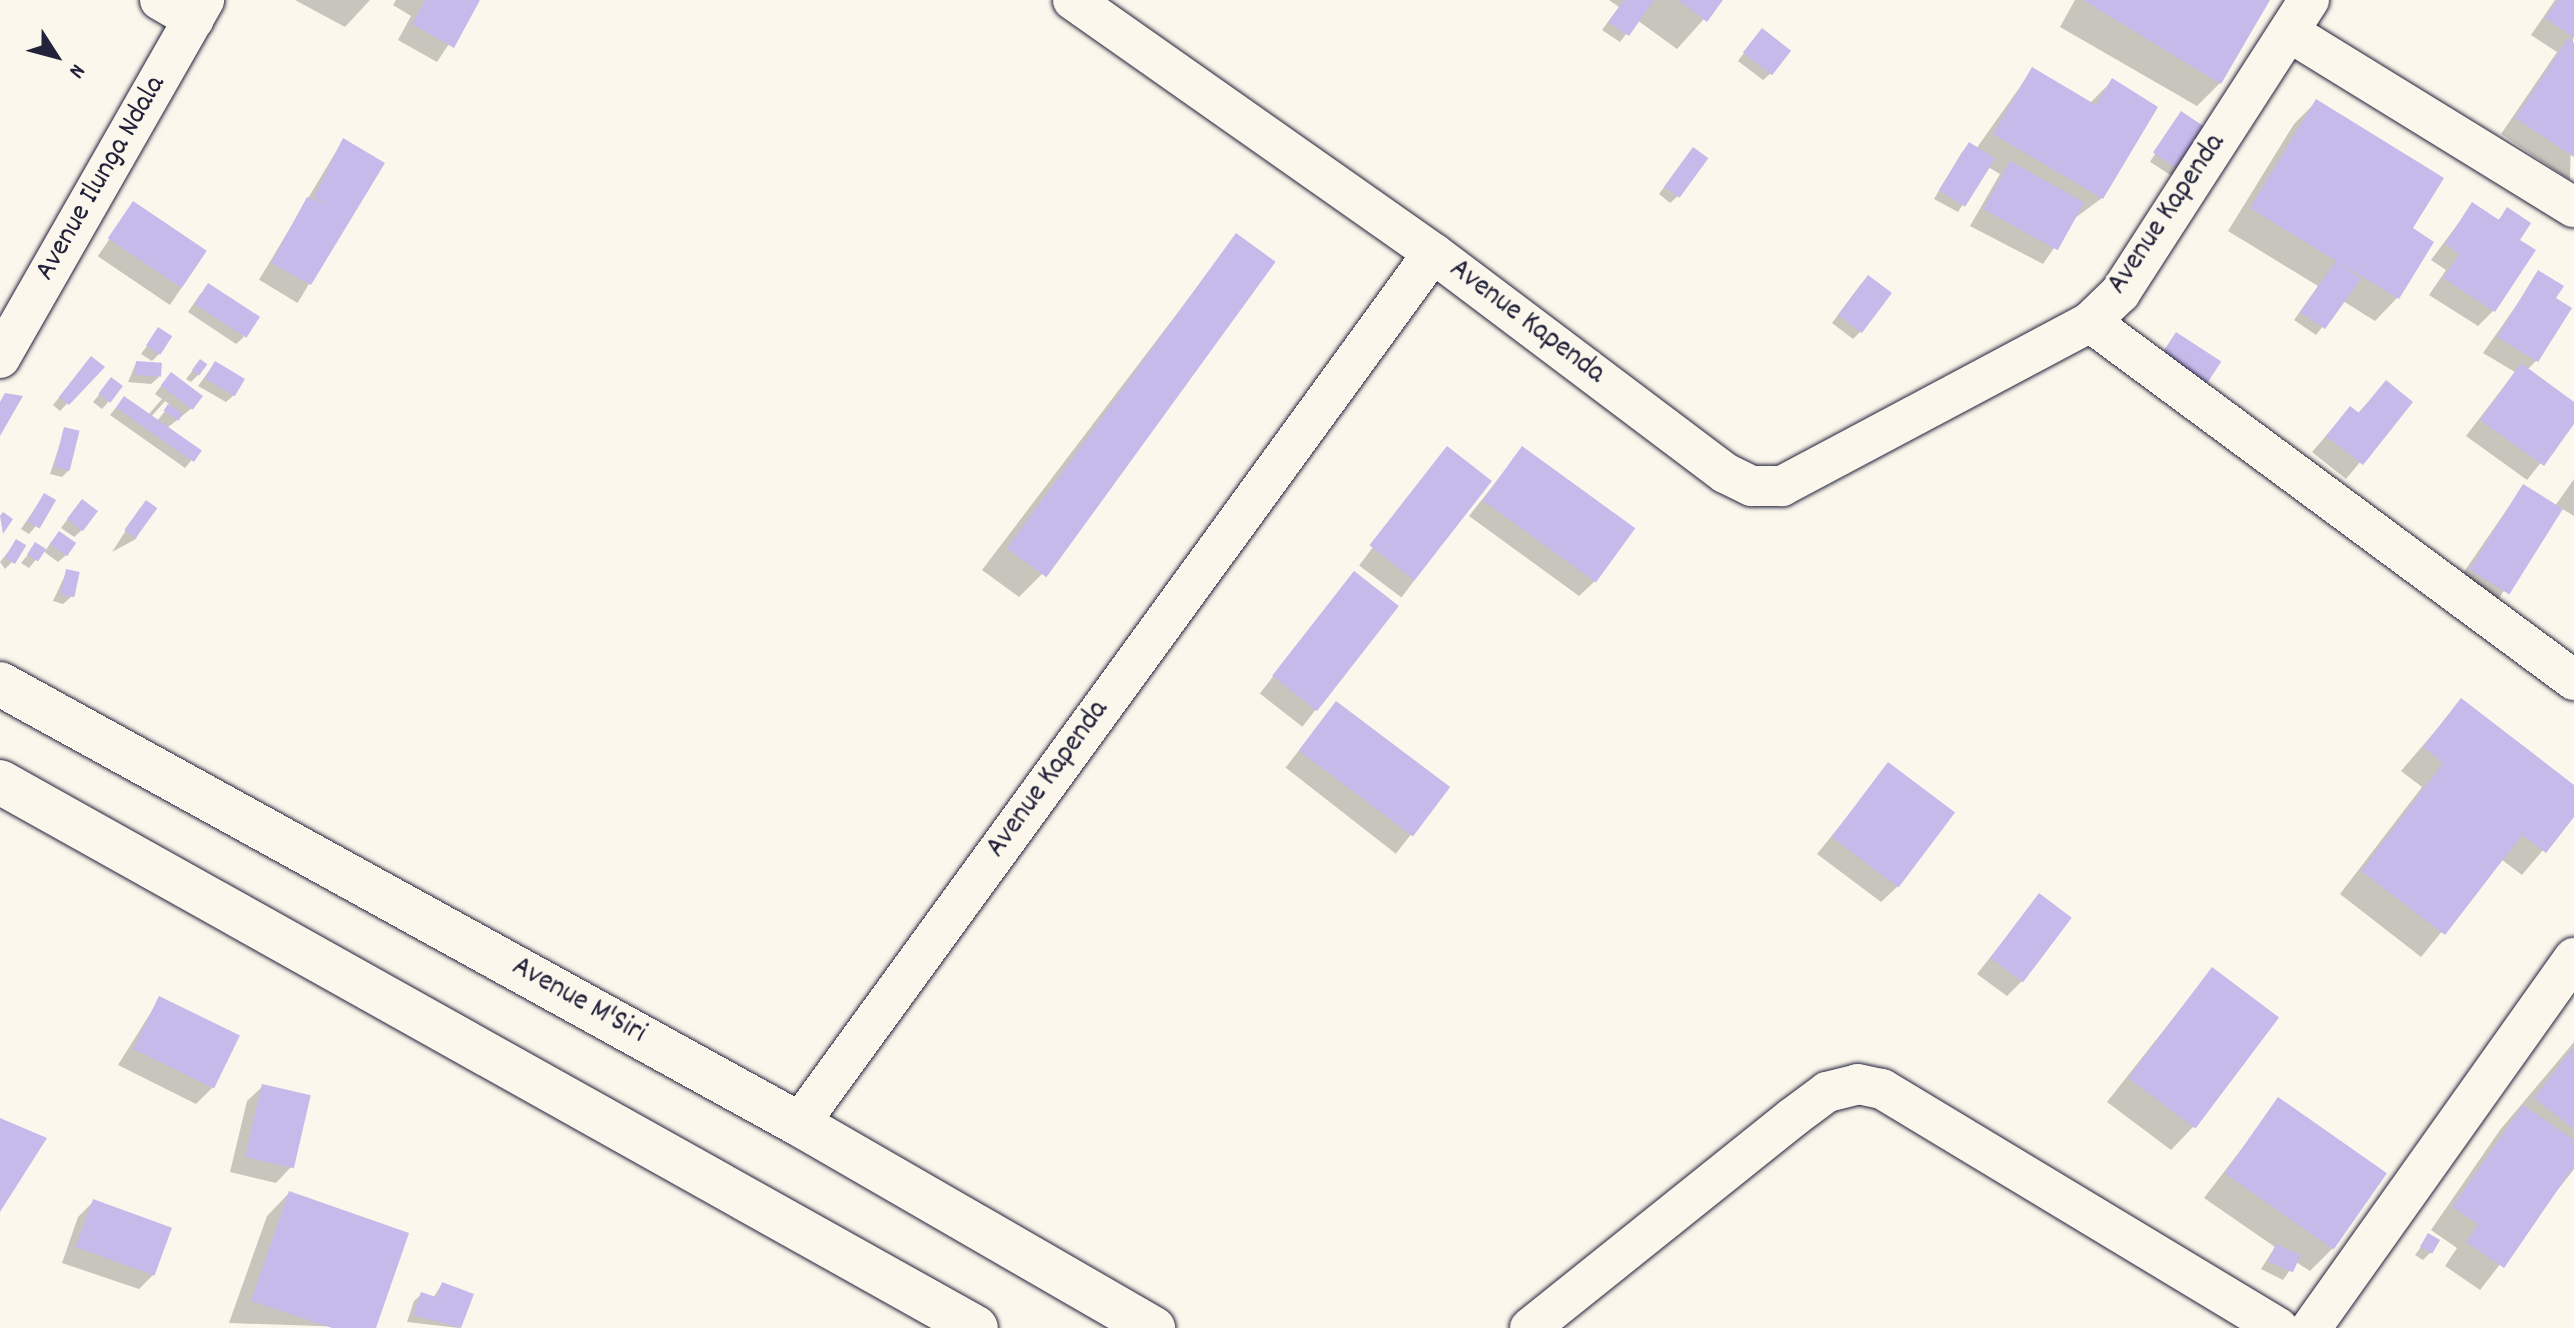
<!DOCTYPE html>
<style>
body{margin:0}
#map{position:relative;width:2574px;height:1328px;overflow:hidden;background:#fbf7ec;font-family:Dekko,sans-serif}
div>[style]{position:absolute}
.shadow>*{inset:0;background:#0003;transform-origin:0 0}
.building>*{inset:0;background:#c6baeb;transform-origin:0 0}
.roads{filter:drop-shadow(0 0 2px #22223b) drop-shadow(0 0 2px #22223b)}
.street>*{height:40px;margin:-20px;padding:0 20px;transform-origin:20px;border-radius:20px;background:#fbf7ec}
.highway>*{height:44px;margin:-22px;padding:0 22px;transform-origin:22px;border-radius:22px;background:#fbf7ec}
span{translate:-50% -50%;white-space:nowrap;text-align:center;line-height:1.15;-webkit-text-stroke:7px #fbf7ec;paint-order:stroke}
.street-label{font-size:30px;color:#22223b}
.north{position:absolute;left:16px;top:16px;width:80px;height:80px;-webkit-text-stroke:6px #fbf7ec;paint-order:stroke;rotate:126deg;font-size:22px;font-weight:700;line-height:32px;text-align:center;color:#22223b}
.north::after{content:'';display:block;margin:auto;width:28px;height:36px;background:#22223b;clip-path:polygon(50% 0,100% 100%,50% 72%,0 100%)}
</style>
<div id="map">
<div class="shadow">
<i style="clip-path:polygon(295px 0,370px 0,345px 27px)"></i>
<i style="clip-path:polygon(396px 0,478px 0,437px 62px,398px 40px,411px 16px,393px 5px)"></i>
<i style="clip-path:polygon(1609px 0,1721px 0,1677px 49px,1637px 20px,1620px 42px,1602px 30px,1619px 7px)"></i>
<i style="clip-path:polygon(2075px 0,2264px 0,2220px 83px,2197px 106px,2060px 27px)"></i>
<i style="clip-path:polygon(2555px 0,2574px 0,2570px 180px,2501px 134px,2557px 52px,2531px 35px)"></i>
<i style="clip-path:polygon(1755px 38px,1771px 73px,1763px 80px,1738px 61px)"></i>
<i style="clip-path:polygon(2032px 70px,2089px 104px,2112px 81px,2102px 198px,2075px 218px,2043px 264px,1970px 226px,2000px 174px,1988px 167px,1958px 212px,1934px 199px,1962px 152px,1969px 145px,1976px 149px)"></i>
<i style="clip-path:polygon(2316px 102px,2397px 298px,2375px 321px,2343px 301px,2316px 335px,2294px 320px,2318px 286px,2228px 231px,2294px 124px)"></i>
<i style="left:2181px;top:114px;width:33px;height:57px;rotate:33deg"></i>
<i style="left:343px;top:140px;width:45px;height:163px;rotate:31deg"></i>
<i style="clip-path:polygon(1686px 157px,1678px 196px,1670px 203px,1659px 194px)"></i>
<i style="left:133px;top:204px;width:87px;height:63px;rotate:34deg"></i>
<i style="clip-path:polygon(2472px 205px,2497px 221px,2508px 210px,2518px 241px,2493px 311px,2478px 326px,2429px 295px,2446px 270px,2431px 260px)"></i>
<i style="clip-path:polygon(1236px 236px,1042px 574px,1019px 597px,982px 570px)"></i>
<i style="clip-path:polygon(2539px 273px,2553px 299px,2536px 361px,2527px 370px,2574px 405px,2574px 421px,2527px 480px,2466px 436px,2515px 372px,2483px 353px)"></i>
<i style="clip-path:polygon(1861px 284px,1860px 332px,1853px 339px,1832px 323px)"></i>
<i style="clip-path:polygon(201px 293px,244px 337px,236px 344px,188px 312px)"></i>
<i style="clip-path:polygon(159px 330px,160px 353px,152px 361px,141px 354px)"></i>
<i style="clip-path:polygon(200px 361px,199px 374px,191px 382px,186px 379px)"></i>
<i style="clip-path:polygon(136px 363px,159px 377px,151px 384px,128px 382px)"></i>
<i style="clip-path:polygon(215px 363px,234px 395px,226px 402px,198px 386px)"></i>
<i style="clip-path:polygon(84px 366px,102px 367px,60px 411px,53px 405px)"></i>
<i style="clip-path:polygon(111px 380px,109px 401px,102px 409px,93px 402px)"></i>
<i style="clip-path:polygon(evenodd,164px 382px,192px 408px,167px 428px,199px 451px,185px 468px,110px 415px,124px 398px,148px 415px,162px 399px,155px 394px,164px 382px,165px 401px,170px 405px,157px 421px,151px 417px,165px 401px)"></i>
<i style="clip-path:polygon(2386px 383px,2410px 402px,2346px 479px,2312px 452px,2350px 408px,2357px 414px)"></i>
<i style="clip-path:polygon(65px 429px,70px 469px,62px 477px,50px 474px)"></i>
<i style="left:1447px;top:449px;width:53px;height:146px;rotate:37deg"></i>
<i style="clip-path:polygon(1522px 449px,1595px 581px,1579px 596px,1469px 516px)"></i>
<i style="clip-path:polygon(2574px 479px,2574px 516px,2561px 508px,2492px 608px,2455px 585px,2523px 486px,2555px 506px)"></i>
<i style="clip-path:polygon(44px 495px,36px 526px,29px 534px,21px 529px)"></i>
<i style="clip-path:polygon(146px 503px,136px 539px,112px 552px,139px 510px)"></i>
<i style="clip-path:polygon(75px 509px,82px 530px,74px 537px,61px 528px)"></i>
<i style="clip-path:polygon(17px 541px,12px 562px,5px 569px,0 562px)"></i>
<i style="clip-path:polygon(52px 541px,66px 555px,58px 562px,43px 551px,29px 568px,21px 563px,36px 545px,45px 551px)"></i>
<i style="clip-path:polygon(67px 571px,71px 597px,63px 604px,53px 601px)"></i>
<i style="left:1354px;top:573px;width:54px;height:153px;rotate:38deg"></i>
<i style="clip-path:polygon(2461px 701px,2574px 787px,2574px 813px,2522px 875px,2501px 859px,2421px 957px,2340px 894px,2422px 787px,2401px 771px)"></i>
<i style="left:1336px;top:703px;width:140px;height:82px;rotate:38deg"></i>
<i style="clip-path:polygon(1889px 765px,1897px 887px,1881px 902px,1817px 854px)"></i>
<i style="clip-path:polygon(2039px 896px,2022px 981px,2007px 996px,1977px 974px)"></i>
<i style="clip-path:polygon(2212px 969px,2193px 1127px,2171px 1150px,2107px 1102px)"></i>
<i style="clip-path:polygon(160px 998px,212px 1088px,196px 1104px,118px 1065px)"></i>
<i style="clip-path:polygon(2574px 1042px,2574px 1169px,2480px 1290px,2445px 1266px,2457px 1248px,2431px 1230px,2500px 1130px)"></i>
<i style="clip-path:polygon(263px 1086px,291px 1167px,276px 1183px,230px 1172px,247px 1101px)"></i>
<i style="clip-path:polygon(2279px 1100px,2385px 1174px,2333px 1248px,2310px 1271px,2296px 1262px,2283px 1280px,2261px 1269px,2275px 1247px,2204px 1198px)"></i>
<i style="clip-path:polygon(289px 1193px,374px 1328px,229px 1323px,267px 1216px)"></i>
<i style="clip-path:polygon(93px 1202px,154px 1274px,139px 1289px,62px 1263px,78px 1217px)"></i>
<i style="clip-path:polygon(2429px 1236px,2431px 1252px,2423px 1260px,2415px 1255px)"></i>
<i style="clip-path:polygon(442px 1284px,471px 1295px,459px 1328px,407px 1322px,414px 1301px,422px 1294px,433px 1298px)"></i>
</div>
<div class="building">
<i style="clip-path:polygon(425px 0,480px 0,454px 48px,412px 24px)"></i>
<i style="clip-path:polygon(1624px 0,1654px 0,1629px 36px,1608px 22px)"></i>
<i style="clip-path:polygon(1678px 0,1723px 0,1707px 22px)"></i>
<i style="clip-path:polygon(2083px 0,2270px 0,2221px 84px)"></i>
<i style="clip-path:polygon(2558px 0,2574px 0,2574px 38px,2545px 18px)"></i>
<i style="left:1762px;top:28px;width:37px;height:31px;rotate:38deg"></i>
<i style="clip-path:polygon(2568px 38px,2574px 43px,2574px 157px,2515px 118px)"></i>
<i style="clip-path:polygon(2032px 67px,2096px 105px,2112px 78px,2158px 107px,2103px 199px,1993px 134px)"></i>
<i style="clip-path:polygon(2316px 99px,2444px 178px,2413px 228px,2434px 242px,2399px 299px,2338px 262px,2361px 279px,2325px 329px,2300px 312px,2336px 261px,2250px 208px)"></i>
<i style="left:2181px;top:111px;width:37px;height:50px;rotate:34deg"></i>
<i style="clip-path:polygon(343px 138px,385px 163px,311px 285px,271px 263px,307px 197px,328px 205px,314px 197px)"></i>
<i style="left:1969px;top:142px;width:31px;height:57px;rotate:32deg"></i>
<i style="left:1693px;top:147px;width:19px;height:49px;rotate:36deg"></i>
<i style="left:2010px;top:161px;width:85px;height:55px;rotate:29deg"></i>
<i style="left:133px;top:201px;width:89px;height:45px;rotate:34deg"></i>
<i style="clip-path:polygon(2472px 202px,2499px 220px,2507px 207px,2531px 223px,2520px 240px,2536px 250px,2495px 312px,2443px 278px,2459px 254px,2445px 244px)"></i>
<i style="left:1236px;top:233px;width:49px;height:390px;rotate:36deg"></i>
<i style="clip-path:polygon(2538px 270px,2564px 286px,2556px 298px,2572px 308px,2538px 362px,2497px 337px)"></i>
<i style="left:1868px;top:275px;width:30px;height:50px;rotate:37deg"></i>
<i style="left:208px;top:283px;width:62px;height:25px;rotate:33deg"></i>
<i style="left:158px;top:327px;width:17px;height:22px;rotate:33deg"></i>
<i style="left:2176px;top:332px;width:54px;height:37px;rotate:33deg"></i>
<i style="clip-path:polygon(91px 356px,105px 367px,69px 405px,59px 397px)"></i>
<i style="left:200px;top:359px;width:9px;height:14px;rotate:36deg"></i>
<i style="left:136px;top:361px;width:26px;height:14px;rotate:4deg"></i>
<i style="left:215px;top:361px;width:35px;height:20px;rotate:31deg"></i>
<i style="clip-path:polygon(2521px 363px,2574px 402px,2574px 424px,2544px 466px,2480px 420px)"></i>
<i style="left:171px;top:372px;width:40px;height:17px;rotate:37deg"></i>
<i style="left:111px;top:377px;width:15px;height:21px;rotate:37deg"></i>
<i style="clip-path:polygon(2386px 380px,2413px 402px,2363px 465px,2326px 436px,2350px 406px,2359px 413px)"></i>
<i style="clip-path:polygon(5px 393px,23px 396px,0 436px,0 402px)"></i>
<i style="left:124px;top:396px;width:95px;height:14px;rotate:35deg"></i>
<i style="left:168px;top:404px;width:18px;height:8px;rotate:34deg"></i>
<i style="left:64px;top:427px;width:16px;height:41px;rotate:14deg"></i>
<i style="left:1447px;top:446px;width:57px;height:126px;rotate:38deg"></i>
<i style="left:1522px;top:446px;width:140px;height:67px;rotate:36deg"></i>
<i style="left:2523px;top:484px;width:47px;height:101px;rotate:32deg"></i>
<i style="left:44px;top:493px;width:14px;height:33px;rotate:30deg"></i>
<i style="left:82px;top:499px;width:20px;height:25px;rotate:37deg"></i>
<i style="left:146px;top:500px;width:14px;height:37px;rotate:36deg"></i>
<i style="clip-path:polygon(3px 512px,13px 519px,3px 534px,0 516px)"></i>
<i style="left:59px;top:531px;width:21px;height:16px;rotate:35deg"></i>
<i style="left:16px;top:539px;width:12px;height:22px;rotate:31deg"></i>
<i style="left:35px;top:542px;width:13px;height:15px;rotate:32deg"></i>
<i style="left:66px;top:569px;width:14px;height:26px;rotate:12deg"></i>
<i style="left:1354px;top:571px;width:57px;height:133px;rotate:38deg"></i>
<i style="clip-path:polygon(2461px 698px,2574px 785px,2574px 817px,2546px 853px,2522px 835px,2445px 935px,2361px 871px,2443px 763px,2423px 747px)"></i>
<i style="left:1336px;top:701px;width:143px;height:62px;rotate:37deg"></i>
<i style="left:1888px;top:762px;width:84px;height:94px;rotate:37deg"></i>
<i style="left:2039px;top:893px;width:41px;height:81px;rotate:37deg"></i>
<i style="left:2212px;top:967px;width:84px;height:139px;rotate:37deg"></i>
<i style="left:159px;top:996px;width:90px;height:59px;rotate:26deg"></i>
<i style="clip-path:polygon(2574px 1046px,2574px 1129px,2534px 1098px)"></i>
<i style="left:262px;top:1084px;width:50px;height:75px;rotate:13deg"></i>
<i style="left:2278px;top:1097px;width:133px;height:93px;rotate:35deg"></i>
<i style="clip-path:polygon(2523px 1105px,2574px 1140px,2574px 1166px,2504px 1268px,2466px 1242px,2478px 1224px,2452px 1207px)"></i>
<i style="clip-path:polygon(0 1118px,47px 1138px,0 1212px)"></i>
<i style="clip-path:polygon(289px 1191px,409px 1233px,376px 1328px,332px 1328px,251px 1301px)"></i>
<i style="left:93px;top:1199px;width:84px;height:51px;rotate:20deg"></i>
<i style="left:2428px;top:1233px;width:14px;height:16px;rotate:30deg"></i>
<i style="left:2276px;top:1244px;width:27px;height:19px;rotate:24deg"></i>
<i style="clip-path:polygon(442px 1282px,474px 1294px,461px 1328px,413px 1315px,421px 1292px,436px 1297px)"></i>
</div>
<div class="roads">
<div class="street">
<i style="left:160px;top:0;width:39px;rotate:30deg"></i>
<i style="left:1073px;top:0;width:440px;rotate:35.1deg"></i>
<i style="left:2289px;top:32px;width:334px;rotate:31.6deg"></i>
<i style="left:2090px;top:322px;width:602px;rotate:36.49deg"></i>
<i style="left:0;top:358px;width:412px;rotate:-60.3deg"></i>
<i style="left:799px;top:1124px;width:1077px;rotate:-53.95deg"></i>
<i style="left:1433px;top:253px;width:366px;rotate:37deg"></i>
<i style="left:1725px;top:473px;width:30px;rotate:26deg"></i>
<i style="left:1752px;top:486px;width:30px"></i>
<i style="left:1782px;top:486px;width:349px;rotate:-28deg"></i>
<i style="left:2090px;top:322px;width:42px;rotate:-44deg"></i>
<i style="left:2120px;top:293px;width:349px;rotate:-57.2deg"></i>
<i style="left:1530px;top:1328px;width:336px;rotate:-38.7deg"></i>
<i style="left:1792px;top:1118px;width:44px;rotate:-36.6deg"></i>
<i style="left:1827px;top:1092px;width:32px;rotate:-14deg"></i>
<i style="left:1858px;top:1084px;width:25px;rotate:12deg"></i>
<i style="left:1882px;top:1089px;width:463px;rotate:31.1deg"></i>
<i style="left:2311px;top:1328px;width:454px;rotate:-54.6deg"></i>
</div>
<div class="highway">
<i style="left:0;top:684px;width:912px;rotate:28.84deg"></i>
<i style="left:799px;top:1124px;width:409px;rotate:30deg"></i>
<i style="left:0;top:782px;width:1118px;rotate:29.22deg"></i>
</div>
</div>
<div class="street-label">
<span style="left:102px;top:179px;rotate:-60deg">Avenue Ilunga Ndala</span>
<span style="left:2168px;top:215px;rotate:-56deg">Avenue Kapenda</span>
<span style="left:1526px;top:323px;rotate:37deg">Avenue Kapenda</span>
<span style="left:1049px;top:780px;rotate:-54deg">Avenue Kapenda</span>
<span style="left:578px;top:1002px;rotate:29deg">Avenue M'Siri</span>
</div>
<div class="north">N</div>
</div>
